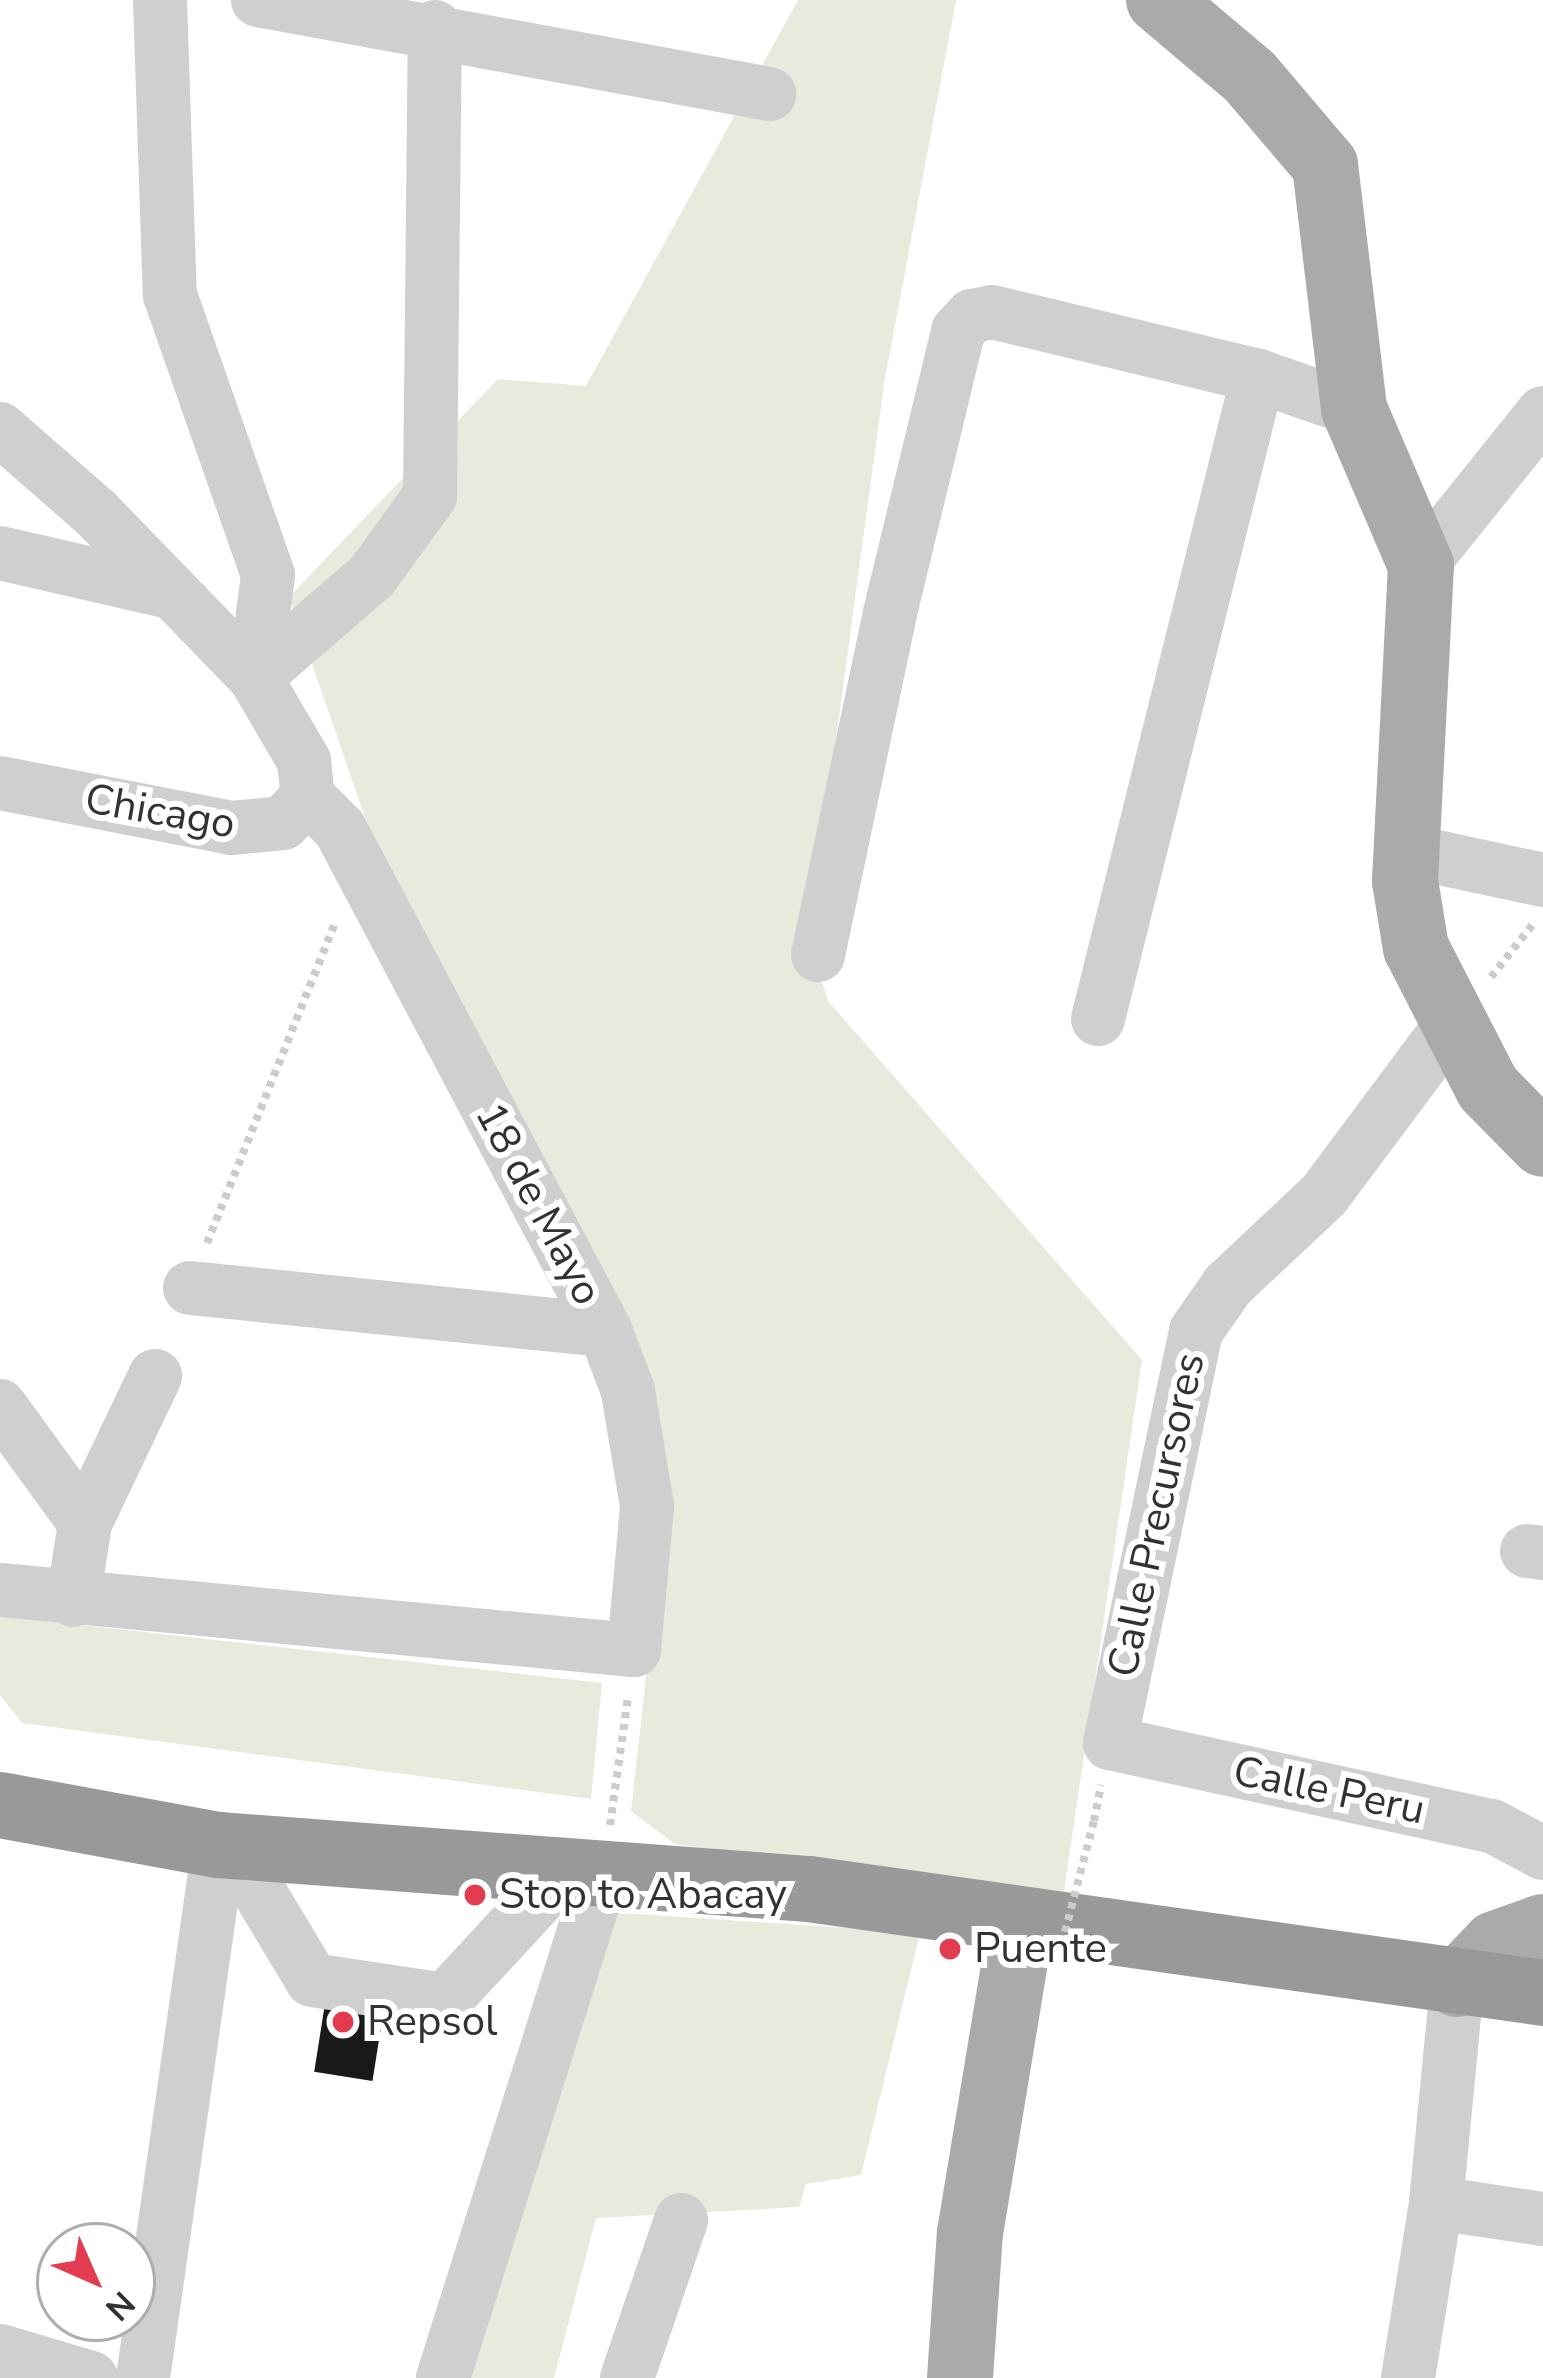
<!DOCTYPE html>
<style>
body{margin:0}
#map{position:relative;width:1543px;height:2378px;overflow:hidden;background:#fff;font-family:"Nunito Sans",sans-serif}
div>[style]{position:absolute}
.green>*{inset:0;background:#e6ebde}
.building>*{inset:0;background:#191919;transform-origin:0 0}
.path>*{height:8px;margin-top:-4px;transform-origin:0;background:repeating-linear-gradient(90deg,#ccc 0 6px,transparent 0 12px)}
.minor>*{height:54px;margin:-27px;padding:0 27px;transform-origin:27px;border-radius:27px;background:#cfcfcf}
.major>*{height:66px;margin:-33px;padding:0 33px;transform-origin:33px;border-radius:33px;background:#aaa}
.highway>*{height:66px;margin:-33px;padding:0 33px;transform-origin:33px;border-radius:33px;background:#999}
.path-bridge>*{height:8px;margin-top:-4px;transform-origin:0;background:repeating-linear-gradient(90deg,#ccc 0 6px,transparent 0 12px)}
.dots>*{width:33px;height:33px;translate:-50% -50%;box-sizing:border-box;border:6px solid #fff;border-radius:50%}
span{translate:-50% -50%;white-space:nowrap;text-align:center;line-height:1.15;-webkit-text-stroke:12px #fff;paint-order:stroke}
.street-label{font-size:42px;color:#323232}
.poi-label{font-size:42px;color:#323232}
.left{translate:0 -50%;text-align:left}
.north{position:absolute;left:36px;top:2222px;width:120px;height:120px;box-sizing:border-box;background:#fff;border:3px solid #adadad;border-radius:50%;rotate:135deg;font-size:33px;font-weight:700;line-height:48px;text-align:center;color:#323232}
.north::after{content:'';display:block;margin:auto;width:42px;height:54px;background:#e33b50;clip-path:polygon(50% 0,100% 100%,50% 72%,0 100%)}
</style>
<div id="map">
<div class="green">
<i style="clip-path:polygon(798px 0,956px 0,884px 384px,809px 939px,828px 1001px,1142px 1360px,1063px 1898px,675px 1844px,631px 1811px,667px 1491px,368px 826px,289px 597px,498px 379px,586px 386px)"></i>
<i style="clip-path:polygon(0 1616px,602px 1683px,591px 1799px,22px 1723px,0 1695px)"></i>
<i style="clip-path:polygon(609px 1912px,920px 1933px,861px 2175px,806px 2184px,799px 2207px,596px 2218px,554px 2378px,471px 2378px)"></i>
</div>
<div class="building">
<i style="left:330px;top:1972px;width:59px;height:101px;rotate:9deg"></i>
</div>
<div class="path">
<i style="left:1491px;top:977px;width:69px;rotate:-51.5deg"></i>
<i style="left:207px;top:1243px;width:345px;rotate:-68.2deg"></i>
<i style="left:1094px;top:1821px;width:37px;rotate:-79deg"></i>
<i style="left:610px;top:1825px;width:129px;rotate:-82deg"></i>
</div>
<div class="minor">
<i style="left:160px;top:0;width:295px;rotate:88.1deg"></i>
<i style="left:170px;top:295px;width:297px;rotate:70.7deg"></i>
<i style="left:268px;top:575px;width:103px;rotate:97.3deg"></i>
<i style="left:258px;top:0;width:520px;rotate:10.42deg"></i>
<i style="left:0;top:429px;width:128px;rotate:41.2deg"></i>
<i style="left:96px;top:513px;width:228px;rotate:45.9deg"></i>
<i style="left:255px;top:677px;width:97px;rotate:59.7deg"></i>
<i style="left:304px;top:761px;width:36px;rotate:84deg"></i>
<i style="left:0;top:553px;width:174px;rotate:12.9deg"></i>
<i style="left:1421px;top:565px;width:195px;rotate:-51.2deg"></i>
<i style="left:255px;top:677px;width:155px;rotate:-40.8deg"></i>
<i style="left:372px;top:576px;width:99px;rotate:-54.1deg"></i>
<i style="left:430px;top:496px;width:469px;rotate:-89.4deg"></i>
<i style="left:0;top:783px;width:235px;rotate:11deg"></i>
<i style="left:231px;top:828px;width:52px;rotate:-5.5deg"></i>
<i style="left:283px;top:823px;width:36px;rotate:-46deg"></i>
<i style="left:1408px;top:851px;width:138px;rotate:12.1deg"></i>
<i style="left:818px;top:955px;width:349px;rotate:-78.1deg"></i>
<i style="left:890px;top:613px;width:290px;rotate:-76.4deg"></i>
<i style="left:958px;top:331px;width:21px;rotate:-47deg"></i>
<i style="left:972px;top:316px;width:20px;rotate:-11deg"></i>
<i style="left:992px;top:312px;width:274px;rotate:13.5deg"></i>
<i style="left:1258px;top:376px;width:102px;rotate:19deg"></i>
<i style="left:1098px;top:1019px;width:663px;rotate:-76.03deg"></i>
<i style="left:1450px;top:1026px;width:211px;rotate:126.7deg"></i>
<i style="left:1324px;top:1195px;width:132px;rotate:136.8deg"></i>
<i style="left:1228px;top:1285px;width:56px;rotate:124.8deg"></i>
<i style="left:1196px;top:1331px;width:421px;rotate:101.8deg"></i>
<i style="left:1110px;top:1743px;width:391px;rotate:12.3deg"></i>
<i style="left:1492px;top:1826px;width:58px;rotate:27.9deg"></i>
<i style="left:190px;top:1288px;width:417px;rotate:5.8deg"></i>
<i style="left:0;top:1406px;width:145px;rotate:54deg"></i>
<i style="left:1527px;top:1551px;width:16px;rotate:7deg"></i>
<i style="left:0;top:1590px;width:637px;rotate:5.41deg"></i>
<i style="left:634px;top:1650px;width:145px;rotate:-84.8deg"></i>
<i style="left:647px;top:1506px;width:117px;rotate:-99.4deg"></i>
<i style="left:628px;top:1391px;width:65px;rotate:-110.7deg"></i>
<i style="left:605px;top:1330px;width:567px;rotate:-117.88deg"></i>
<i style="left:340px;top:829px;width:45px;rotate:-135deg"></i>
<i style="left:73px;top:1600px;width:78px;rotate:-81.1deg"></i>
<i style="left:85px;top:1523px;width:163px;rotate:-64.5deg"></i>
<i style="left:231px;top:1845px;width:157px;rotate:59deg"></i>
<i style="left:312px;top:1980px;width:134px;rotate:8.6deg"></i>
<i style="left:445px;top:2000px;width:183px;rotate:-47.2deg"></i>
<i style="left:1436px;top:2203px;width:108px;rotate:8.5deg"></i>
<i style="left:0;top:2351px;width:95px;rotate:16.5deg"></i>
<i style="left:143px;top:2378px;width:538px;rotate:-81.88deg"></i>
<i style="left:443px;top:2378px;width:535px;rotate:-72.48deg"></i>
<i style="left:627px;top:2378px;width:167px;rotate:-71.1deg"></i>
<i style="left:1408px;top:2378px;width:177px;rotate:-80.9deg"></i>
<i style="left:1436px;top:2203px;width:220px;rotate:-84.5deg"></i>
</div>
<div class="major">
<i style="left:1159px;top:0;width:119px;rotate:40.2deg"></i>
<i style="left:1250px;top:77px;width:116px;rotate:49.6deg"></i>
<i style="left:1325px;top:165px;width:246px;rotate:83.2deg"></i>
<i style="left:1354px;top:409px;width:170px;rotate:66.8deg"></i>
<i style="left:1421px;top:565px;width:316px;rotate:92.9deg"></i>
<i style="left:1405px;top:881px;width:68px;rotate:80.7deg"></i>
<i style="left:1416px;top:948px;width:157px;rotate:62.8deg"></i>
<i style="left:1488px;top:1088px;width:78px;rotate:45.5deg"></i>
<i style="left:1457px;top:1984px;width:55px;rotate:-46.5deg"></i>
<i style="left:1495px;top:1944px;width:51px;rotate:-19.5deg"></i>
<i style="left:960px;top:2378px;width:145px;rotate:-86.1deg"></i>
<i style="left:970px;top:2233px;width:312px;rotate:-80.6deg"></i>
</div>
<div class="highway">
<i style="left:0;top:1805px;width:223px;rotate:10.4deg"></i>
<i style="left:219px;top:1845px;width:592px;rotate:4.27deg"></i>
<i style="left:809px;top:1889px;width:741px;rotate:8.06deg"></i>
</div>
<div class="path-bridge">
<i style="left:1059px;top:1955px;width:138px;rotate:-75.4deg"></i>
</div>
<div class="dots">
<i style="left:475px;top:1895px;background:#e33b50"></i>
<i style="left:950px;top:1949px;background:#e33b50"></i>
<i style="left:343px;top:2022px;background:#e33b50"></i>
</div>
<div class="street-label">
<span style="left:160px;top:812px;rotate:10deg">Chicago</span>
<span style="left:538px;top:1204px;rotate:62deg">18 de Mayo</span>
<span style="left:1157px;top:1515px;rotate:-78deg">Calle Precursores</span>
<span style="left:1329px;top:1791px;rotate:12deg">Calle Peru</span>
</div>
<div class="poi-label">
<span class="left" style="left:499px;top:1895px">Stop to Abacay</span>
<span class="left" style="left:974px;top:1949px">Puente</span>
<span class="left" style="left:367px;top:2022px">Repsol</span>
</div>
<div class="north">N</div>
</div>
